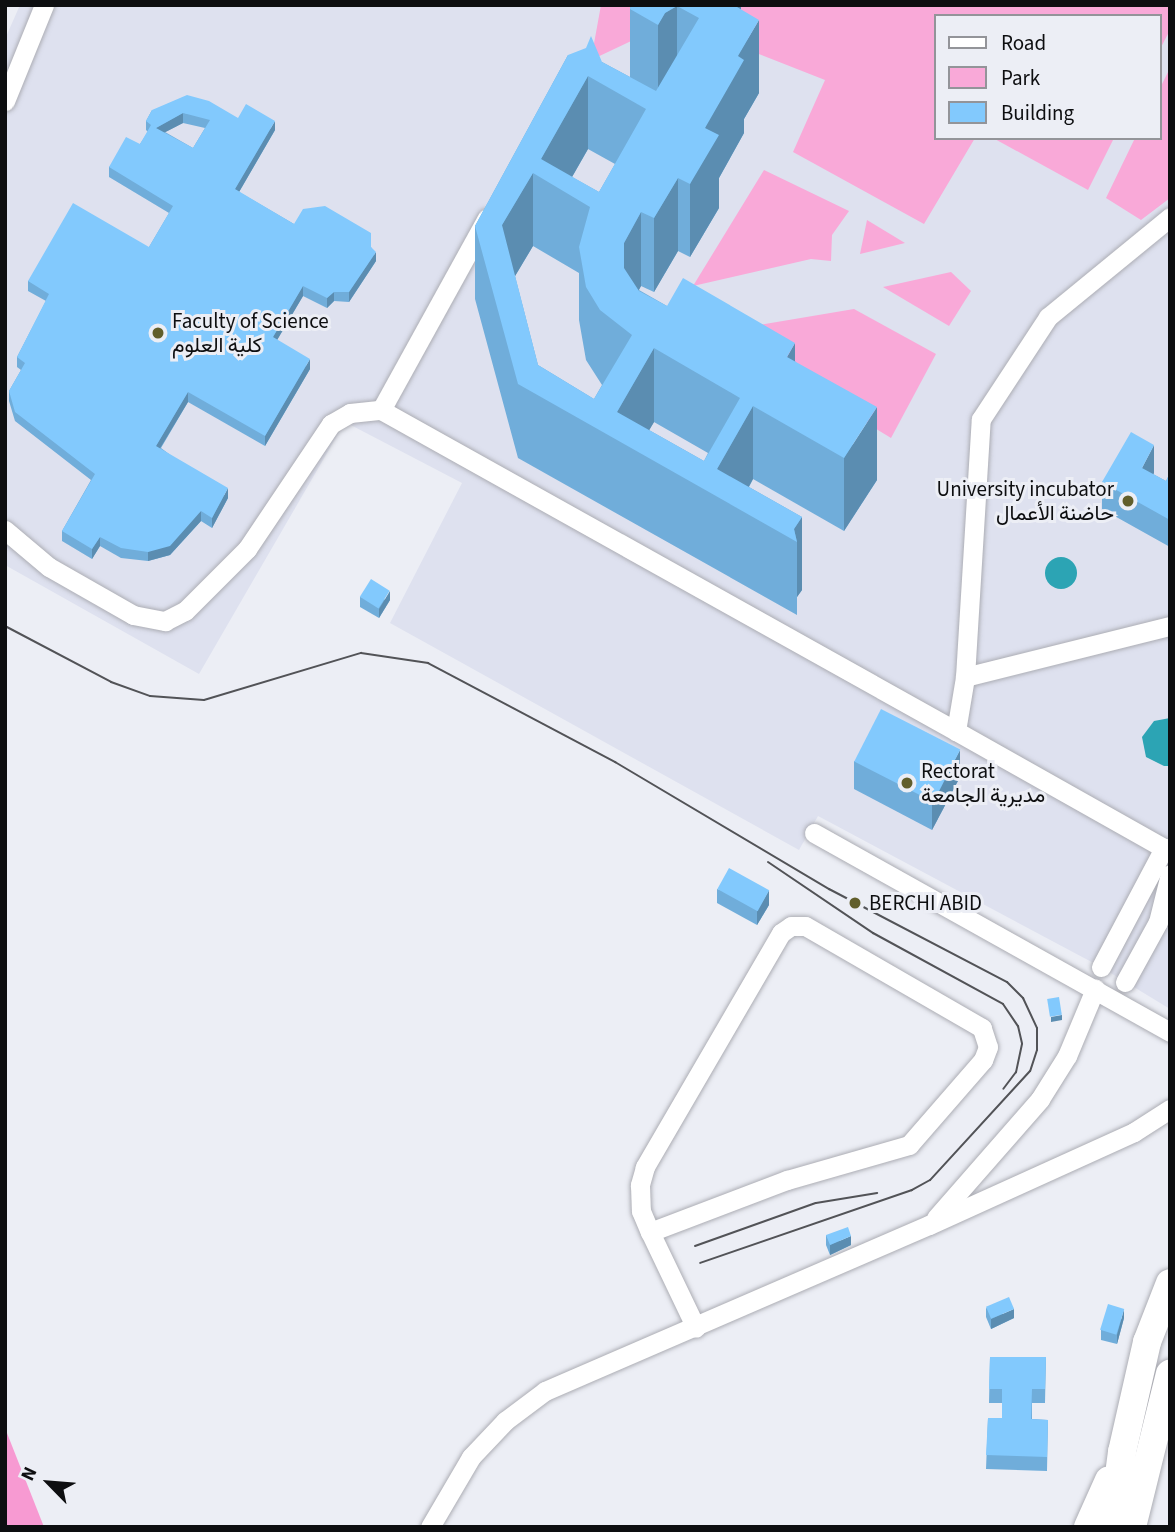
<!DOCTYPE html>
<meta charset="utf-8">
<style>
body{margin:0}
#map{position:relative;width:1175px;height:1532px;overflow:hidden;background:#eceef5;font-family:"Source Sans 3",Vazirmatn,sans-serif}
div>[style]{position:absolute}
.built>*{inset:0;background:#dee1ef}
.green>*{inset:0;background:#f9a9d8}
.forest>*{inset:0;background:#f79ad2}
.water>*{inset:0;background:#2ca4b4}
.round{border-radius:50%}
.roads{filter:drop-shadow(0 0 2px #acadb4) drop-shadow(0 0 2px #acadb4)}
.minor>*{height:19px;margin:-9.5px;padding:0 9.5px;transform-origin:9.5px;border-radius:9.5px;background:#fff}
.highway>*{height:28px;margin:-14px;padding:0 14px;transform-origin:14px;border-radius:14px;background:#fff}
.tram>*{height:2px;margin:-1px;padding:0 1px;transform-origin:1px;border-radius:1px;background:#525357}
.wall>*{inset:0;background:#70adda}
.shaded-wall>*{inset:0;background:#5b8db1}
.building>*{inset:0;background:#82c9fd;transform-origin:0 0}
.dots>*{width:19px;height:19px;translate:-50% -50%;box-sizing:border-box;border:4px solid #eceef5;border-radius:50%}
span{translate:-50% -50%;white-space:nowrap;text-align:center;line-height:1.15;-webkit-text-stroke:6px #eceef5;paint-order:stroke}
.poi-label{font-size:21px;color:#0d0e10}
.left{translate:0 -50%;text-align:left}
.right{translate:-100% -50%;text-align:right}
.frame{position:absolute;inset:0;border:7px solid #0d0e10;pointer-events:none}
.legend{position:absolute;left:934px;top:14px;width:228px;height:126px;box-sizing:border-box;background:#eceef5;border:2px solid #939499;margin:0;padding:9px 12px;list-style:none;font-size:21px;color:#0d0e10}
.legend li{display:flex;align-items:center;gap:14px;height:35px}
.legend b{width:35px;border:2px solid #939499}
.north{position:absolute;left:14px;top:1448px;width:70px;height:70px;-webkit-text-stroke:5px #eceef5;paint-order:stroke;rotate:295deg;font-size:19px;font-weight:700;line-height:28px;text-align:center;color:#0d0e10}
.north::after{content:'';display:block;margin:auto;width:24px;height:32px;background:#0d0e10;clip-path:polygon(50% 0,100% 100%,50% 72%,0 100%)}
</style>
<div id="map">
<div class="built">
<i style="clip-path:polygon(evenodd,20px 5px,1170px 5px,1170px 1009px,1101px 967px,818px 816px,799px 850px,390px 623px,462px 483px,345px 422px,199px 674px,5px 565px,5px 39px,20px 5px,935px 16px,1159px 16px,1159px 138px,935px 138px,935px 16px)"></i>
</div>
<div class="green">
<i style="clip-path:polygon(601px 5px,1170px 5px,1170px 30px,1159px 51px,1159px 16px,935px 16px,935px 138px,975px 138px,924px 224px,793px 152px,825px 80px,746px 49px,646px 34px,591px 60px)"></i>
<i style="clip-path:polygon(1170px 68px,1170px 198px,1141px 220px,1106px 198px,1135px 138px,1159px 138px,1159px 90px)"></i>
<i style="clip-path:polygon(993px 138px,1114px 138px,1088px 190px)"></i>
<i style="clip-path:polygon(764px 170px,849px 211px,832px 235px,831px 261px,811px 259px,693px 286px)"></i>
<i style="clip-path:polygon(867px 220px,905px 243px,860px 254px)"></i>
<i style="clip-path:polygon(951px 272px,971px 291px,949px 326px,883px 287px)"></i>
<i style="clip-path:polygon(854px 309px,936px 354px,891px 438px,718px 332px)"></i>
</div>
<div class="forest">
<i style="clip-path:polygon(5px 1428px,44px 1527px,5px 1527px)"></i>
</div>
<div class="water">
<i class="round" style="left:1045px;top:557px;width:32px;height:32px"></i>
<i style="clip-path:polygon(1170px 718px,1170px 766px,1164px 766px,1146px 757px,1142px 737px,1154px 721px)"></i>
</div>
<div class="roads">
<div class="minor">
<i style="left:5px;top:101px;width:104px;rotate:-67.9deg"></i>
<i style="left:381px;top:410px;width:219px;rotate:-61.1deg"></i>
<i style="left:5px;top:530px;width:57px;rotate:40.1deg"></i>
<i style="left:49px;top:567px;width:97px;rotate:29.7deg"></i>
<i style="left:133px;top:615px;width:33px;rotate:11deg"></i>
<i style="left:165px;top:621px;width:22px;rotate:-27deg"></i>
<i style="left:185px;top:611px;width:88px;rotate:-45deg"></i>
<i style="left:247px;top:549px;width:151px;rotate:-56.1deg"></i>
<i style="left:331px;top:424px;width:22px;rotate:-30deg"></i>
<i style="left:350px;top:413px;width:31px;rotate:-6deg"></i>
<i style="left:381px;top:410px;width:659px;rotate:29.17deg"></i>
<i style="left:965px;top:677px;width:258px;rotate:-86.5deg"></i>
<i style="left:981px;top:419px;width:122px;rotate:-56.7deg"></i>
<i style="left:1048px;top:317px;width:158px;rotate:-39.3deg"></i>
<i style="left:814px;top:833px;width:408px;rotate:29.2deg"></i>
<i style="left:1169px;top:851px;width:244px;rotate:-150.6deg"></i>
<i style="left:956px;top:731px;width:55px;rotate:-80.5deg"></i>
<i style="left:965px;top:677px;width:211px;rotate:-14deg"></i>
<i style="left:1101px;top:967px;width:135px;rotate:-62.1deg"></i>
<i style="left:1125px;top:982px;width:68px;rotate:-61.2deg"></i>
<i style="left:1158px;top:922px;width:49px;rotate:-76deg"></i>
<i style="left:936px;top:1218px;width:158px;rotate:-48.8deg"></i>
<i style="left:1040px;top:1099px;width:51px;rotate:-57.9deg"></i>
<i style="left:1067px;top:1056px;width:73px;rotate:-67.3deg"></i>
<i style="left:650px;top:1232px;width:147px;rotate:-20.8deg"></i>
<i style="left:787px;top:1180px;width:127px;rotate:-16deg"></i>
<i style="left:909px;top:1145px;width:113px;rotate:-49deg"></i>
<i style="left:983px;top:1060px;width:14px;rotate:-69deg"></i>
<i style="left:988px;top:1047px;width:20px;rotate:-108deg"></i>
<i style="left:982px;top:1028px;width:204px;rotate:-150deg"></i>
<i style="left:805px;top:926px;width:14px;rotate:180deg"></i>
<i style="left:791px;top:926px;width:12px;rotate:145deg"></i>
<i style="left:781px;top:933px;width:271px;rotate:120.2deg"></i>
<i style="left:645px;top:1167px;width:19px;rotate:106deg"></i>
<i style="left:640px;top:1185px;width:26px;rotate:88deg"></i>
<i style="left:641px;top:1211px;width:23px;rotate:67deg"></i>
<i style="left:650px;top:1232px;width:106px;rotate:64.4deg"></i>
<i style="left:430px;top:1527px;width:81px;rotate:-59.6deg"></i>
<i style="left:471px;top:1457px;width:50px;rotate:-46.6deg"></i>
<i style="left:505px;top:1421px;width:50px;rotate:-36.9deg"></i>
<i style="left:545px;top:1391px;width:418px;rotate:-23.4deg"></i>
<i style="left:929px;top:1225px;width:225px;rotate:-24.4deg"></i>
<i style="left:1134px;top:1132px;width:43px;rotate:-32.6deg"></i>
</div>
<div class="highway">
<i style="left:1088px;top:1527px;width:51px;rotate:-65.9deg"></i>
<i style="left:1112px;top:1527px;width:76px;rotate:-82.4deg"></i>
<i style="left:1122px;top:1452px;width:113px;rotate:-77.2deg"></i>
<i style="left:1147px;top:1342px;width:63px;rotate:-68.7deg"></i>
<i style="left:1132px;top:1527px;width:158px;rotate:-76.1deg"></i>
</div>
</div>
<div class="tram">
<i style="left:5px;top:626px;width:120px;rotate:27.8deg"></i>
<i style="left:111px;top:682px;width:41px;rotate:19.7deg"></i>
<i style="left:150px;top:696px;width:54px;rotate:4.2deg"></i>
<i style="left:204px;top:700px;width:164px;rotate:-16.7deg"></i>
<i style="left:361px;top:653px;width:68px;rotate:8.5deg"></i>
<i style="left:428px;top:663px;width:212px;rotate:27.9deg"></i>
<i style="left:615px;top:762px;width:249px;rotate:30.7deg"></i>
<i style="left:829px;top:889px;width:201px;rotate:27.6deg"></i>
<i style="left:1007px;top:982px;width:23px;rotate:45deg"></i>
<i style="left:1023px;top:998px;width:33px;rotate:65deg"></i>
<i style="left:1037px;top:1028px;width:22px;rotate:90deg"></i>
<i style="left:1037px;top:1050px;width:22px;rotate:108deg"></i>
<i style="left:1030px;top:1071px;width:148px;rotate:132.5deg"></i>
<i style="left:930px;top:1180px;width:21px;rotate:151deg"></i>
<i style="left:912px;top:1190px;width:224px;rotate:161deg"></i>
<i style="left:768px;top:862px;width:127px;rotate:34.1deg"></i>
<i style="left:873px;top:933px;width:148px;rotate:28.6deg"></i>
<i style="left:1003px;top:1004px;width:27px;rotate:56deg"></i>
<i style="left:1018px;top:1026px;width:18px;rotate:77deg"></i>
<i style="left:1022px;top:1044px;width:29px;rotate:102deg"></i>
<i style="left:1016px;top:1072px;width:21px;rotate:127deg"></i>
<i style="left:695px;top:1246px;width:128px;rotate:-19.6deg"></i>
<i style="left:816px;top:1203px;width:62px;rotate:-9.3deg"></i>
</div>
<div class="wall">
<i style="clip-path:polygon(evenodd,631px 5px,706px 6px,741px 5px,741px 10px,759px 93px,744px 119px,744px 133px,719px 178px,719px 208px,690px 257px,678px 251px,654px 292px,641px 286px,639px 290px,667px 306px,795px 361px,877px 480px,844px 531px,753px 479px,749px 487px,802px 517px,802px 590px,797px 597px,797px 615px,518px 458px,475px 299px,475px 226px,568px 55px,602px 62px,630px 77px,630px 9px,631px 5px,588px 149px,615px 164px,599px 192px,572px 177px,588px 149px,631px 5px,533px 246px,579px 273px,579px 320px,586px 360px,602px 385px,594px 399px,538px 365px,515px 276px,533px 246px,631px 5px,654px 422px,708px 453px,704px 461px,649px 430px,654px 422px)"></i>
<i style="clip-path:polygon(evenodd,152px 110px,238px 118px,275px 130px,239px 192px,294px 224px,371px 247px,376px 261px,349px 302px,334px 301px,327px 308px,303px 296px,277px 340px,310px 369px,265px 446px,188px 402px,161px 448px,228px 498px,212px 528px,201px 521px,170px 555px,148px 561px,121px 558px,100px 546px,92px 559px,62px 541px,62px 531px,91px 480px,15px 421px,9px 401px,9px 391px,21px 370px,17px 367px,17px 357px,46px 301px,28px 291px,28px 281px,149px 247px,169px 213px,109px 177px,109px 167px,140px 144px,148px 132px,146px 130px,146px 121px,152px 110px,183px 123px,205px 128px,193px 148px,165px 132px,183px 123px)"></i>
<i style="clip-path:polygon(1154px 473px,1153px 474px,1166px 481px,1170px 473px,1170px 547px,1102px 509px,1102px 482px)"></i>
<i style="clip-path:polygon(360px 597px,390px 600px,379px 618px,360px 607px)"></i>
<i style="clip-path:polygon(854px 761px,960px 777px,932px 830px,854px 789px)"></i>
<i style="clip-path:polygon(717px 889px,769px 905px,757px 925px,717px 903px)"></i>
<i style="clip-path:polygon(826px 1235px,851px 1245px,830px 1255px,826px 1245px)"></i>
<i style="clip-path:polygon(986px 1308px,1014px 1318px,991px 1329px,986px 1317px)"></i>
<i style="clip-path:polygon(1124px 1318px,1117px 1344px,1101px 1340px,1101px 1330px)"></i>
<i style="clip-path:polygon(990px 1357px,1046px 1357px,1045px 1403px,1032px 1403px,1032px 1419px,1048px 1420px,1047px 1471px,986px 1469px,988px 1418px,1002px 1418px,1002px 1403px,989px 1403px)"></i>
</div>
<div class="shaded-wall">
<i style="clip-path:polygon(738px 5px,741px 5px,741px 50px,759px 20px,759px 93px,744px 119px,744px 133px,719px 178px,719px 208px,690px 257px,690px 184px)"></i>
<i style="clip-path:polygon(677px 6px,677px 80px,658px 98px,658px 25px,665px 13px)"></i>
<i style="clip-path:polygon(588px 76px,588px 149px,564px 191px,541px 159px)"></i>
<i style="clip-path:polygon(183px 113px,183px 123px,156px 137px,156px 128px)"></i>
<i style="clip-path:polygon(275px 121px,275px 130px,235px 199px,235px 189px)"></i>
<i style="clip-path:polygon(533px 173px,533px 246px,502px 298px,502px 225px)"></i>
<i style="clip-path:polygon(678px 178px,678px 251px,654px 292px,654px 218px)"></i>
<i style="clip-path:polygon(641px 212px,641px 286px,624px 316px,624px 243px)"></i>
<i style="clip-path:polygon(376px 252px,376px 261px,349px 302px,349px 292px)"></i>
<i style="clip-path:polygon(303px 286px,303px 296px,273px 347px,273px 337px)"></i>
<i style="clip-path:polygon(334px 292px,334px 301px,327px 308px,327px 298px)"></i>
<i style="clip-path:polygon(795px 343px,795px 416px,787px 357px)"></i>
<i style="clip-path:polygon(654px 348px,654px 422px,637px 451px,617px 412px)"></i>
<i style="clip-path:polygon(310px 359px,310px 369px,265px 446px,265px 436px)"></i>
<i style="clip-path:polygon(188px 392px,188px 402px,156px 455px,156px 446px)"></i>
<i style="clip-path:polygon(753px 406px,753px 479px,737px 508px,717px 469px)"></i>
<i style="clip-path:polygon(877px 407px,877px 480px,844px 531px,844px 458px)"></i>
<i style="clip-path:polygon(1154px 445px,1154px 473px,1142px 495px,1142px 468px)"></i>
<i style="clip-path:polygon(228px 488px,228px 498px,212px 528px,212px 518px)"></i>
<i style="clip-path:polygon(201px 511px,201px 521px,170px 555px,148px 561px,148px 552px)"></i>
<i style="clip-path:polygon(802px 517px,802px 590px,797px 597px,797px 542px,794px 529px)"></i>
<i style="clip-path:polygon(100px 537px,100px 546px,92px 559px,92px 549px)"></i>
<i style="clip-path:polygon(390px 591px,390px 600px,379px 618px,379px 609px)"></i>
<i style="clip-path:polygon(960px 750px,960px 777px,932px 830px,932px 802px)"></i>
<i style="clip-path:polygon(769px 890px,769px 905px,757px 925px,757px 911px)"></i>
<i style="clip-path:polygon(1062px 1015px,1062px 1020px,1051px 1022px,1051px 1017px)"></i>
<i style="clip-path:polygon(851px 1236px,851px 1245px,830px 1255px,830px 1245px)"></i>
<i style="clip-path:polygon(1014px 1309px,1014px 1318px,991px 1329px,991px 1319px)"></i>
<i style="clip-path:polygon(1124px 1309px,1124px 1318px,1117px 1344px,1117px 1335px)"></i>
</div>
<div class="building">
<i style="clip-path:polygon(evenodd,631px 5px,706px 6px,706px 5px,738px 5px,737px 7px,759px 20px,738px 56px,744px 60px,705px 128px,719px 135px,690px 184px,678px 178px,654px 218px,641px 212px,624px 243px,624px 268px,639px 291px,667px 306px,683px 278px,795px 343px,787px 357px,877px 407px,844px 458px,753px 406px,717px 469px,802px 517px,794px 529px,797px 542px,518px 384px,475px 226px,568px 55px,586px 48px,591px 36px,602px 62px,656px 91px,699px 18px,677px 6px,665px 13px,658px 25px,630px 9px,631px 5px,588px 76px,646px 109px,599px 192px,541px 159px,588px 76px,631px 5px,533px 173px,590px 207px,579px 247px,586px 287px,600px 310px,632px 335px,594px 399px,538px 365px,502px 225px,533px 173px,631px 5px,654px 348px,740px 398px,704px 461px,617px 412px,654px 348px)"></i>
<i style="clip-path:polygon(evenodd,187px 95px,209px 101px,238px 118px,246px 104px,275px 121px,235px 189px,294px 224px,303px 209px,325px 206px,371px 233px,371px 247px,376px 252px,349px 292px,334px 292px,327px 298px,303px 286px,273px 337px,310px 359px,265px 436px,188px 392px,156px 446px,228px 488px,212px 518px,201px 511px,170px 546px,148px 552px,121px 548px,100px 537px,92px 549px,62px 531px,95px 474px,15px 412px,9px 391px,25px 363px,17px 357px,49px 294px,28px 281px,73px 203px,149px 247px,173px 206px,109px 167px,126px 137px,140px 144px,151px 125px,146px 121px,152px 110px,187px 95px,183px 113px,210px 120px,193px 148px,156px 128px,183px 113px)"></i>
<i style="clip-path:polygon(1131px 432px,1154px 445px,1142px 468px,1166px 481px,1170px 473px,1170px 520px,1102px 482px)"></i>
<i style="left:371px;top:579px;width:22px;height:21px;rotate:32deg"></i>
<i style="left:881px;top:709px;width:89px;height:59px;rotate:27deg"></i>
<i style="left:729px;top:868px;width:46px;height:24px;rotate:29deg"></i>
<i style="left:1059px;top:997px;width:18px;height:12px;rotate:81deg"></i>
<i style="clip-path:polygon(848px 1227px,851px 1236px,830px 1245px,826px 1235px)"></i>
<i style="left:1009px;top:1297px;width:13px;height:25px;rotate:67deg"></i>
<i style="left:1108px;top:1304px;width:17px;height:27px;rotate:17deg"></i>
<i style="clip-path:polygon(990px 1357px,1046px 1357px,1045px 1389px,1032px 1389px,1031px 1419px,1048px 1420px,1047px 1457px,986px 1455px,988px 1418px,1002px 1418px,1002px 1389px,989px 1389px)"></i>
</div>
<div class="dots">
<i style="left:158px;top:333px;background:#615e2b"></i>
<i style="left:1128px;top:501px;background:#615e2b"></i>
<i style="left:907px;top:783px;background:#615e2b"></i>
<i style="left:855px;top:903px;background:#615e2b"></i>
</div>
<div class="poi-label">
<span class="left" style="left:172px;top:333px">Faculty of Science<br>كلية العلوم</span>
<span class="right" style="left:1114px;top:501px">University incubator<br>حاضنة الأعمال</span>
<span class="left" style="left:921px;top:783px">Rectorat<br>مديرية الجامعة</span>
<span class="left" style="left:869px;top:903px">BERCHI ABID</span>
</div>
<div class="frame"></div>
<ul class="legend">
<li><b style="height:9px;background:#fff"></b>Road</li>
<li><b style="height:19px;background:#f9a9d8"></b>Park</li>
<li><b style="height:19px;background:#82c9fd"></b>Building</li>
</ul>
<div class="north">N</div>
</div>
